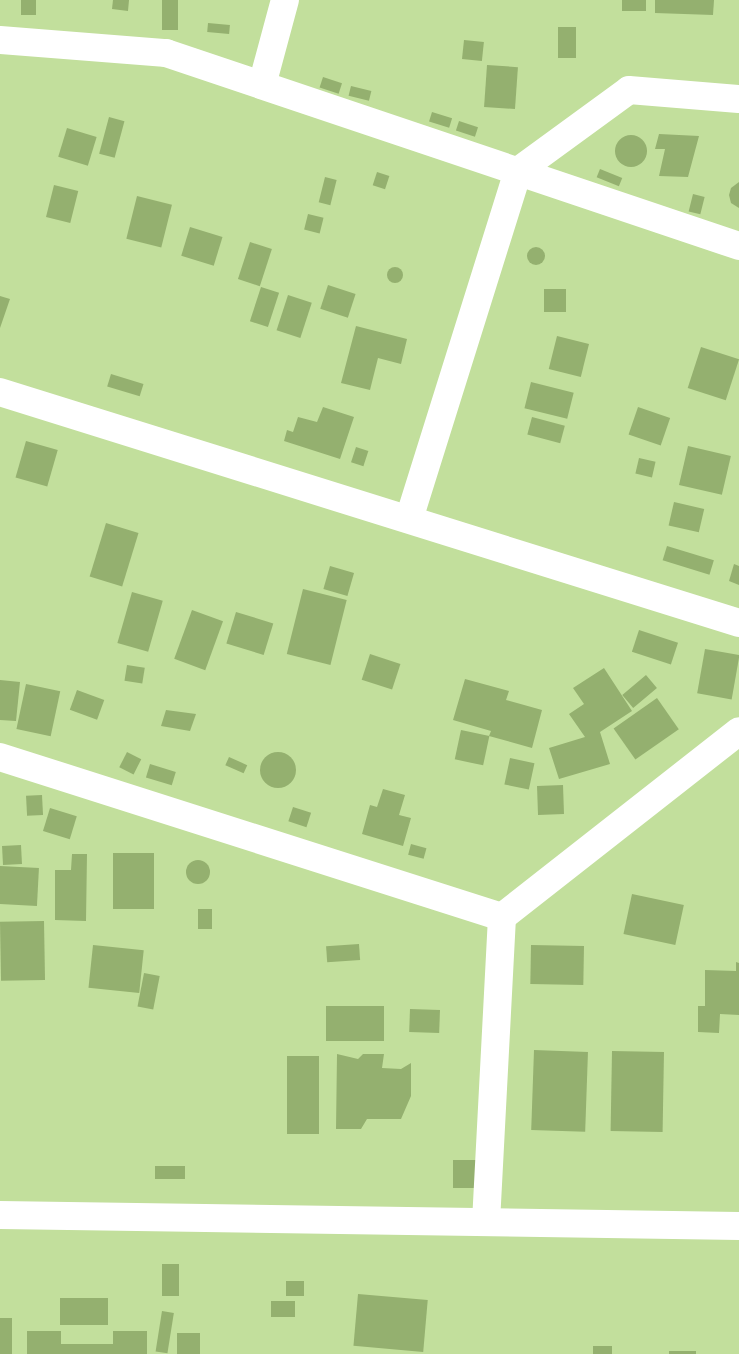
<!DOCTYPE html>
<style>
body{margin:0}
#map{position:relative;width:739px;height:1354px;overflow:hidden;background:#c2df9c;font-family:Roboto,sans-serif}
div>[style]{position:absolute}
.building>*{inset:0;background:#94b06f;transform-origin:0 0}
.round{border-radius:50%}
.minor>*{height:28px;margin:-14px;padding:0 14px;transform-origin:14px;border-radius:14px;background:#fff}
span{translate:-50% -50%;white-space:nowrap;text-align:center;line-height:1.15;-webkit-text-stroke:4px #ebfbd9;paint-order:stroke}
</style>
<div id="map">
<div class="building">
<i style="left:21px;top:0;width:15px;height:15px"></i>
<i style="clip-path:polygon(113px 0,129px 0,128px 11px,112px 9px)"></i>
<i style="left:162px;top:0;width:16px;height:30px"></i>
<i style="left:622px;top:0;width:24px;height:11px"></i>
<i style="clip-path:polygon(655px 0,714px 0,713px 15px,655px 13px)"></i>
<i style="left:208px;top:23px;width:22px;height:9px;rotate:5deg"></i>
<i style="left:558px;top:27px;width:18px;height:31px"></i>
<i style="left:464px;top:40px;width:20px;height:19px;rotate:6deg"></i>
<i style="left:487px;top:65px;width:31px;height:42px;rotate:4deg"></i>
<i style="left:323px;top:77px;width:20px;height:11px;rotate:18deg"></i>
<i style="left:351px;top:86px;width:21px;height:10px;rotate:14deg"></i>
<i style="left:432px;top:112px;width:21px;height:10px;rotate:17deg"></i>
<i style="left:109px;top:117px;width:16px;height:38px;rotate:15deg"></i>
<i style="left:459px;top:121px;width:20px;height:10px;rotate:18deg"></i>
<i style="left:67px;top:128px;width:31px;height:30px;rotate:17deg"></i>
<i style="clip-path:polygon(659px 134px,699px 136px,688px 177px,659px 176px,665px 149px,655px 149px)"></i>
<i class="round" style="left:615px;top:135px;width:32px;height:32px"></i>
<i style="left:600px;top:169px;width:24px;height:9px;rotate:22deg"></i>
<i style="left:377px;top:172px;width:13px;height:14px;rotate:18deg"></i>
<i style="left:325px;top:177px;width:12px;height:26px;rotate:14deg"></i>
<i style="clip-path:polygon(739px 182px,739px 208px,731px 203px,729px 195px,731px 188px)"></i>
<i style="left:54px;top:185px;width:25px;height:33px;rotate:14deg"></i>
<i style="left:693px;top:194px;width:12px;height:18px;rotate:14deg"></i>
<i style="left:137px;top:196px;width:36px;height:44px;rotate:14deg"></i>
<i style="left:308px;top:214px;width:16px;height:16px;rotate:14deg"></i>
<i style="left:190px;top:227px;width:34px;height:30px;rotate:17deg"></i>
<i style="left:250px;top:242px;width:23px;height:39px;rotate:18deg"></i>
<i class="round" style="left:527px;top:247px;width:18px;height:18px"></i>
<i class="round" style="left:387px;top:267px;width:16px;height:16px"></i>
<i style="left:328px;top:285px;width:29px;height:25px;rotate:18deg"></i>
<i style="left:261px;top:287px;width:19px;height:36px;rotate:18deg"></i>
<i style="left:544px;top:289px;width:22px;height:23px"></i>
<i style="left:288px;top:295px;width:25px;height:37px;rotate:18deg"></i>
<i style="clip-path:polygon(0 296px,10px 299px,0 328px)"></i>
<i style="clip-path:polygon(356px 326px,407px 339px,401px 364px,378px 358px,370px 390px,341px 383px)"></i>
<i style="left:557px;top:336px;width:33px;height:34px;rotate:14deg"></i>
<i style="left:701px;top:347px;width:40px;height:43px;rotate:18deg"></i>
<i style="left:111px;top:374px;width:34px;height:13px;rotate:17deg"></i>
<i style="left:531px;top:382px;width:44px;height:27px;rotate:14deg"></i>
<i style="clip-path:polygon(323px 407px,354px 417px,340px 459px,284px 441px,287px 430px,293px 432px,298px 417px,317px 422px)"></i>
<i style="left:638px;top:407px;width:34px;height:29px;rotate:19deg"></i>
<i style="left:532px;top:417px;width:34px;height:18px;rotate:15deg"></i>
<i style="left:26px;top:441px;width:33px;height:38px;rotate:16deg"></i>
<i style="left:688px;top:446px;width:44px;height:40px;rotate:13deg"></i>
<i style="left:356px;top:447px;width:13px;height:16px;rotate:18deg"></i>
<i style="left:639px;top:458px;width:17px;height:16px;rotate:13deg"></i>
<i style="left:674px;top:502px;width:31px;height:24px;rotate:13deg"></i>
<i style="left:106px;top:523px;width:34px;height:56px;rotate:17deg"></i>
<i style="left:667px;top:546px;width:49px;height:15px;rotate:17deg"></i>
<i style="clip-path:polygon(734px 564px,739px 566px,739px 585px,729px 581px)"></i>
<i style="left:330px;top:566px;width:25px;height:24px;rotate:16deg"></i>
<i style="left:303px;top:589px;width:45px;height:67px;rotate:14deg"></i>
<i style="left:132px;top:592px;width:32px;height:53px;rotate:16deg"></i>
<i style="left:192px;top:610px;width:33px;height:52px;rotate:20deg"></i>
<i style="left:236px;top:612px;width:39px;height:33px;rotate:17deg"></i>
<i style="left:639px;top:630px;width:41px;height:23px;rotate:18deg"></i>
<i style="left:705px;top:649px;width:35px;height:45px;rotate:10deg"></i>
<i style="left:370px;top:654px;width:32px;height:27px;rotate:18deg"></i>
<i style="left:127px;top:665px;width:18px;height:16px;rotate:9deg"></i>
<i style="clip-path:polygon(604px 668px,632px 711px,600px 732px,610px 764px,559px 779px,549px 748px,585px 737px,569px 714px,584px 704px,573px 688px)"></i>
<i style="left:646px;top:675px;width:17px;height:31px;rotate:50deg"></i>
<i style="clip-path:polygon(465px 679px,509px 691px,506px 700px,542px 710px,532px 748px,489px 736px,491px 731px,453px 720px)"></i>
<i style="clip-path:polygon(0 680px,20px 682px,16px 721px,0 720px)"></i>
<i style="left:26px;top:684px;width:35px;height:46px;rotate:12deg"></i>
<i style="left:77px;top:690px;width:29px;height:21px;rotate:20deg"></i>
<i style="left:657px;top:698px;width:38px;height:53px;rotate:55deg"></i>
<i style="clip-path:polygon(166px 710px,196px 714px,190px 731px,161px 726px)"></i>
<i style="left:461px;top:730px;width:29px;height:30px;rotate:12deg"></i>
<i style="left:127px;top:752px;width:16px;height:17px;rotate:27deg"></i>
<i class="round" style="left:260px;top:752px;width:36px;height:36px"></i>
<i style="left:229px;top:757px;width:20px;height:9px;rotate:24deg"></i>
<i style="left:510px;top:758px;width:25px;height:27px;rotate:12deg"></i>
<i style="left:150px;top:764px;width:27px;height:14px;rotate:17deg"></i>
<i style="left:563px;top:785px;width:29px;height:26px;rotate:88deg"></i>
<i style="clip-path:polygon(383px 789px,405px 795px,399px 815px,411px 818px,403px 846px,362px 834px,370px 805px,377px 807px)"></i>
<i style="left:42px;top:795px;width:20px;height:16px;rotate:87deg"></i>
<i style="left:293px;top:807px;width:19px;height:15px;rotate:18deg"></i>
<i style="left:50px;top:808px;width:28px;height:24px;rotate:17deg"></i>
<i style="left:411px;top:844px;width:16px;height:11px;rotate:15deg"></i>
<i style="left:21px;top:845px;width:19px;height:19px;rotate:87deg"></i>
<i style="left:113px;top:853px;width:41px;height:56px"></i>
<i style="clip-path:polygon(72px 854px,87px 854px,86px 921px,55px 920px,55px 870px,71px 870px)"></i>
<i class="round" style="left:186px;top:860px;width:24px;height:24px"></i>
<i style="left:0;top:866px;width:39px;height:38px;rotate:3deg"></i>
<i style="left:632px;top:894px;width:53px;height:41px;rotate:12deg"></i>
<i style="left:198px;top:909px;width:14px;height:20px"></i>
<i style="left:44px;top:921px;width:59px;height:44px;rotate:89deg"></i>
<i style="left:359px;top:944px;width:16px;height:33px;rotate:86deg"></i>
<i style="left:93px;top:945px;width:51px;height:43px;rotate:6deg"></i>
<i style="left:531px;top:945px;width:53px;height:39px;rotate:1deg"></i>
<i style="clip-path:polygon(736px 962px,739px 963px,739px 1015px,720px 1014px,719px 1033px,698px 1032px,698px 1006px,705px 1006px,705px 970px,736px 971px)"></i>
<i style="left:144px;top:973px;width:16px;height:34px;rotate:11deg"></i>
<i style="left:326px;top:1006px;width:58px;height:35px"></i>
<i style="left:410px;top:1009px;width:30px;height:23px;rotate:2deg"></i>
<i style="left:534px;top:1050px;width:54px;height:80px;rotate:2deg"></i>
<i style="left:612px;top:1051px;width:52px;height:80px;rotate:1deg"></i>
<i style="clip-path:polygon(337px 1054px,358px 1059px,363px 1054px,384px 1054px,382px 1068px,401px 1069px,411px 1063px,411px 1096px,401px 1119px,367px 1119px,361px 1129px,336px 1129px)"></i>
<i style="left:287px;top:1056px;width:32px;height:78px"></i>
<i style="left:453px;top:1160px;width:26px;height:28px"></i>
<i style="left:155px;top:1166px;width:30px;height:13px"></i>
<i style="left:162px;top:1264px;width:17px;height:32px"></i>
<i style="left:286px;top:1281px;width:18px;height:15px"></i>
<i style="left:358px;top:1294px;width:70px;height:52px;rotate:5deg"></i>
<i style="left:60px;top:1298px;width:48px;height:27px"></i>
<i style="left:295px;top:1301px;width:16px;height:24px;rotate:90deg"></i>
<i style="left:162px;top:1311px;width:12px;height:41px;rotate:9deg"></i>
<i style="left:0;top:1318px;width:12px;height:36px"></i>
<i style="clip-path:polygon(27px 1331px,61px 1331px,61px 1344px,113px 1344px,113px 1331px,147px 1331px,147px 1354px,27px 1354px)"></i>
<i style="left:177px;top:1333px;width:23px;height:21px"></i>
<i style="left:593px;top:1346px;width:19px;height:8px"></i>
<i style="left:669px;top:1351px;width:27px;height:3px"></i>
</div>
<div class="minor">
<i style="left:0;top:40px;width:167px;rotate:4.5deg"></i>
<i style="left:166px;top:53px;width:605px;rotate:18.61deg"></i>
<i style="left:262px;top:85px;width:88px;rotate:-74.9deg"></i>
<i style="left:0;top:392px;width:774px;rotate:17.36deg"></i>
<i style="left:409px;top:519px;width:365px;rotate:-72.6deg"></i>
<i style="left:518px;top:171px;width:137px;rotate:-36.1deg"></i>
<i style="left:629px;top:90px;width:110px;rotate:4.7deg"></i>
<i style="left:0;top:757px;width:527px;rotate:17.68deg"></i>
<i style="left:502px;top:917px;width:305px;rotate:93deg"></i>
<i style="left:502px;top:917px;width:301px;rotate:-38.1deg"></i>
<i style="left:0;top:1215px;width:739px;rotate:0.85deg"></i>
</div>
</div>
